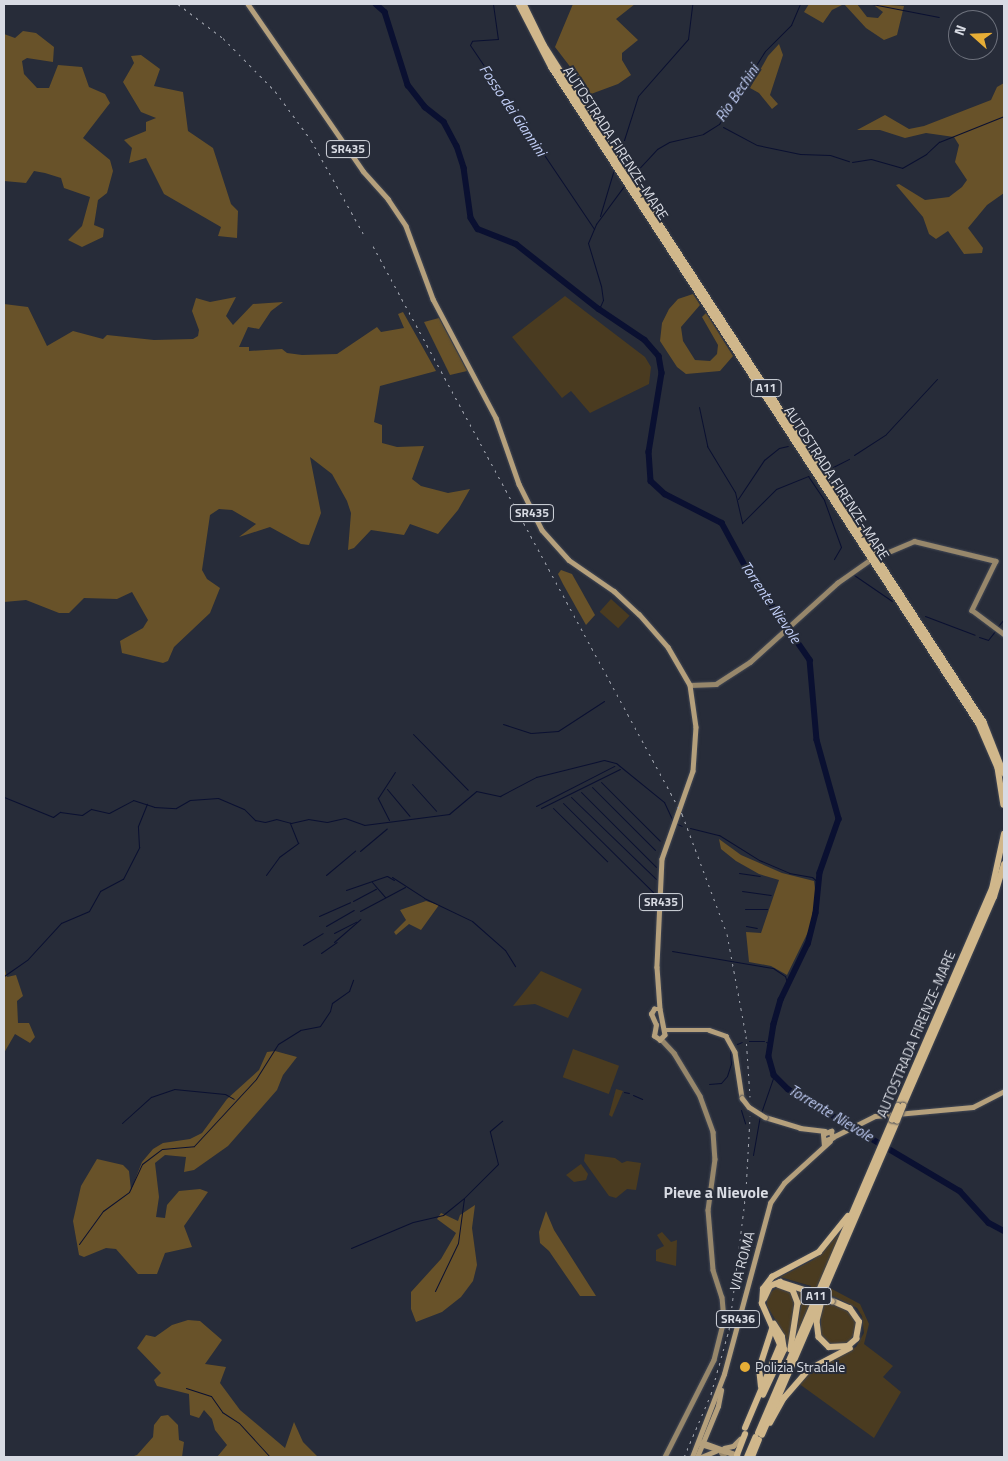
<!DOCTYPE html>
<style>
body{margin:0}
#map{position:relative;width:1008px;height:1461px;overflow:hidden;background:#272c39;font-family:"Titillium Web",sans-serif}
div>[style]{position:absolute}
.green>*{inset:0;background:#4a3b20;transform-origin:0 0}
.forest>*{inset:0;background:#685229}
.stream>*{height:1px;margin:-0.5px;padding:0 0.5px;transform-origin:0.5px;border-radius:0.5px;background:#0a1031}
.river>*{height:5.5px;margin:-2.75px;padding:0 2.75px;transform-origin:2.75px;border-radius:2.75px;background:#0a1031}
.roads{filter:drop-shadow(0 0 1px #434854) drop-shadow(0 0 1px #434854)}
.secondary>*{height:4.5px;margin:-2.25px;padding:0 2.25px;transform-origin:2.25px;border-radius:2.25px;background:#97876b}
.primary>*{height:4.5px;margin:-2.25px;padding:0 2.25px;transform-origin:2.25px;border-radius:2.25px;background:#b5a07c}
.motorway>*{height:5.5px;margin:-2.75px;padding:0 2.75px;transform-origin:2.75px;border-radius:2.75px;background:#d0b78b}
.rail>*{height:1px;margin-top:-0.5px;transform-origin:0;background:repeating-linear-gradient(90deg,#a3a7b1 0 2.5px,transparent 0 7.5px)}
.bridges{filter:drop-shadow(0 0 1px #434854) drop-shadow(0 0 1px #434854)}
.primary-bridge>*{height:4.5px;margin:-2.25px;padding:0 2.25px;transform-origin:2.25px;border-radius:2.25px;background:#b5a07c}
.motorway-bridge>*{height:5.5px;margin:-2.75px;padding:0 2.75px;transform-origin:2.75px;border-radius:2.75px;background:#d0b78b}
.dots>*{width:14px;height:14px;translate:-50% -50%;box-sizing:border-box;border:2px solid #272c39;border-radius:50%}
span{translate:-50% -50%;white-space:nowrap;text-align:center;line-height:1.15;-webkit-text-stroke:4px #272c39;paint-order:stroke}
.shield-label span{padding:1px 4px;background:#272c39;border:1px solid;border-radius:4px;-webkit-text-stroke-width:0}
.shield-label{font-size:12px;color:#d8dbe3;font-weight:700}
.street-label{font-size:14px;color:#d8dbe3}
.poi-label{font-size:14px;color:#d8dbe3}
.left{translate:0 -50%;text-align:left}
.water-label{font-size:15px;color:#c1cef6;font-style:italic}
.quarter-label{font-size:16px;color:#d8dbe3;font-weight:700}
.frame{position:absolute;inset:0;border:5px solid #d8dbe3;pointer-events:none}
.north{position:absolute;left:948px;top:10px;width:50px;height:50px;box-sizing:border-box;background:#272c39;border:1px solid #6e727d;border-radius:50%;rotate:290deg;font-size:14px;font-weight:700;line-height:20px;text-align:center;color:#d8dbe3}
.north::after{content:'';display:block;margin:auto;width:18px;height:22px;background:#e6ad36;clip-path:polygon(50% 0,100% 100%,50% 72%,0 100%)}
</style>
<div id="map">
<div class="green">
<i style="clip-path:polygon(565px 296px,645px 357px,651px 367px,649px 384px,590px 413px,571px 391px,562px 398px,512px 337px)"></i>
<i style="left:611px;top:599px;width:25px;height:17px;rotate:42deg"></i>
<i style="clip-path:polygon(541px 971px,582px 989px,568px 1018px,535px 1004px,513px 1006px)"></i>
<i style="left:573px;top:1049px;width:49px;height:30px;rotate:20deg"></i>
<i style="clip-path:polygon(616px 1089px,623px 1091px,612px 1117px,609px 1115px)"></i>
<i style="clip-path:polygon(585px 1154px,615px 1158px,622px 1163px,627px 1161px,641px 1163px,636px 1190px,627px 1189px,616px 1198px,609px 1196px,584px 1161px)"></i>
<i style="clip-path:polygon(581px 1164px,588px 1174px,586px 1180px,574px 1182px,566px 1175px)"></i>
<i style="clip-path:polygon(662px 1232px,671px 1242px,677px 1240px,676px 1266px,656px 1261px,656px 1250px,664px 1246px,657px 1235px)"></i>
<i style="clip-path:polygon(841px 1232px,796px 1336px,801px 1305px,798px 1294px,791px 1287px,809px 1292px,811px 1286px,780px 1277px,813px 1260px)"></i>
<i style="clip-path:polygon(779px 1286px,793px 1292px,795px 1298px,794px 1333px,788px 1351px,786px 1337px,767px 1306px,767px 1295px)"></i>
<i style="clip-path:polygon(830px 1288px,860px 1304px,869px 1324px,864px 1344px,893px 1366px,883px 1377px,901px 1392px,874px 1438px,798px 1383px,810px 1370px,856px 1347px,864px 1333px,862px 1316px,857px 1308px,833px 1296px,831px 1302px,852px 1313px,858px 1327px,848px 1344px,832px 1345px,821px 1335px,821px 1310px)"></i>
</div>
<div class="forest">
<i style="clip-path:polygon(573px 4px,635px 4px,616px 19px,638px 40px,622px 53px,622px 60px,631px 75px,618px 84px,591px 94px,555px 47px)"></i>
<i style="clip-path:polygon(809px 4px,857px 4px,867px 17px,878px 18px,883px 12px,875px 6px,876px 4px,904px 6px,897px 35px,884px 40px,866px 28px,844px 4px,832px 10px,823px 23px,804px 12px)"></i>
<i style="clip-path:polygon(23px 31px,36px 33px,54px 47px,53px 62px,27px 58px,22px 61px,24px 74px,37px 88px,49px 88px,58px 65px,82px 67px,89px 87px,105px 94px,110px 103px,83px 138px,110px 160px,113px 171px,107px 193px,98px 200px,94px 225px,104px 229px,103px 237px,82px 247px,68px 240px,82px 226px,90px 197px,64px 188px,61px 178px,45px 173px,34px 171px,26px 183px,4px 181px,4px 34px,15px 38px)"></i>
<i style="clip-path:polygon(779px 44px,783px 55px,770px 95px,778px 104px,772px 109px,759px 93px,750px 88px,768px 56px)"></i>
<i style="clip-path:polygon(141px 55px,160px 69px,154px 86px,183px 92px,188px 131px,213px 148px,231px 204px,238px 211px,237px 238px,218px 236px,221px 227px,164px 194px,146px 158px,129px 163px,132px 148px,124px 140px,146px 131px,146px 122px,156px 118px,141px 112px,123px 82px,134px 63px,131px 56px)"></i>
<i style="clip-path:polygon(1004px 83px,1004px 193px,987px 205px,968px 228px,983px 248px,982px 253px,964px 254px,948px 231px,936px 239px,929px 234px,923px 217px,896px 185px,899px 184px,925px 200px,949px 197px,962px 187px,967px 180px,955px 162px,959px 145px,954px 137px,926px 133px,905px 138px,880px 130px,857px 130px,885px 115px,909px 129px,924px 126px,991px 100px,997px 87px)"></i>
<i style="clip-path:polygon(693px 294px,700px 305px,681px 327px,683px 341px,695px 360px,710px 361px,717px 354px,718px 345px,702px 317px,706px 313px,733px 356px,720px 371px,686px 374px,677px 367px,660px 341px,662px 323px,669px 309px,678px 299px)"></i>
<i style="clip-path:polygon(236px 297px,226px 316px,233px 325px,253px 304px,283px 302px,271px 311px,259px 329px,248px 327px,239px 347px,249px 347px,249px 351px,282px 349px,287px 353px,302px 355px,337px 354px,377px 327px,381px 332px,404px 328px,398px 314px,403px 312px,436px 371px,380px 386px,374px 422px,382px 425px,382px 443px,397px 447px,424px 446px,412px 479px,421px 486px,448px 493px,470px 489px,458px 510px,438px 534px,410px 524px,404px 535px,371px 530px,354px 548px,348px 550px,351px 513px,347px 501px,332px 474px,310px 457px,321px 513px,309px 545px,301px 544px,270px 527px,239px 537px,256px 524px,232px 510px,219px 509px,210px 515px,202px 570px,207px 579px,220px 588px,210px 613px,174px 647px,168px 661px,163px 663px,122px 653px,120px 641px,143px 628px,148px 620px,132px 592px,117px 599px,84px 598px,69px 613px,59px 613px,26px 600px,4px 602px,4px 304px,28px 307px,47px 346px,73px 331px,103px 339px,107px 335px,154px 340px,193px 339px,198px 336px,199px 330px,192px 311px,196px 298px,210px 302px)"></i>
<i style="clip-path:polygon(439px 318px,467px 371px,450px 375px,424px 322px)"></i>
<i style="clip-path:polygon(561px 570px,572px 574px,595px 615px,586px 625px,563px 584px,558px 574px)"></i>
<i style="clip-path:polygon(719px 839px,741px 855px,782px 873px,814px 881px,816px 897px,810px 928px,787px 975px,771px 966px,749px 962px,746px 932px,761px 933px,779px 880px,759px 874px,736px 861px,721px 849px)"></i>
<i style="clip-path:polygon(426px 901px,439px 905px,421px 930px,409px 924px,396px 935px,394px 932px,406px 920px,400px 910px)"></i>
<i style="clip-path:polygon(4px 965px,7px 977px,16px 975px,23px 996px,17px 1001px,18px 1023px,29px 1023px,35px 1037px,30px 1043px,15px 1034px,4px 1053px)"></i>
<i style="clip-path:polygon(275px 1051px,297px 1057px,283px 1075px,277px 1090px,228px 1146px,194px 1170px,184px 1172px,186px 1157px,165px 1155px,155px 1163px,159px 1197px,156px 1217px,165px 1218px,167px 1205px,179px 1191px,200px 1189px,208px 1192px,184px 1226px,192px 1247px,165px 1253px,157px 1274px,138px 1274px,116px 1249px,106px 1248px,84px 1257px,79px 1255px,73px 1221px,81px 1186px,97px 1159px,123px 1165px,129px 1171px,131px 1190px,142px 1162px,153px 1149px,163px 1143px,190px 1139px,202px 1133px,227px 1099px,259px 1070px,267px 1052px)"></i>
<i style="clip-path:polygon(475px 1205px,472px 1228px,477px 1265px,473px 1281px,461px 1297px,442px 1312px,416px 1322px,411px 1309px,411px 1292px,441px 1259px,456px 1233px,437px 1219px,441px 1213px,458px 1221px,460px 1215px)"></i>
<i style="clip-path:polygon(546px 1211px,554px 1230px,596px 1296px,580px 1296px,549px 1251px,540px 1243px,539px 1232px)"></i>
<i style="clip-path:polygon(188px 1320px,200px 1321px,222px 1340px,205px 1364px,226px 1367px,220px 1383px,240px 1410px,285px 1448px,294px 1422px,303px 1442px,318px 1457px,217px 1457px,227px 1445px,215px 1430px,212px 1419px,204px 1410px,199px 1418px,190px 1415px,189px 1394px,157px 1386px,154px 1380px,161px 1373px,137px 1348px,146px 1335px,155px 1337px,172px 1325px)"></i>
<i style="clip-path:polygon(168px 1415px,178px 1425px,179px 1440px,184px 1442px,182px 1457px,131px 1457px,137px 1455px,153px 1437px,154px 1425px,161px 1416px)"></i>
</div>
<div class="stream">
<i style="left:493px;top:4px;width:35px;rotate:82deg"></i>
<i style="left:498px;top:39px;width:26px;rotate:176deg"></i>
<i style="left:472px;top:41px;width:4px;rotate:117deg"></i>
<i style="left:470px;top:45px;width:222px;rotate:56deg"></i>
<i style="left:872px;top:4px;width:68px;rotate:11deg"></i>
<i style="left:723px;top:127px;width:38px;rotate:28deg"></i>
<i style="left:757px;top:145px;width:44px;rotate:11.8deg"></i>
<i style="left:800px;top:154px;width:30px;rotate:2deg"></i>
<i style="left:830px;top:155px;width:20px;rotate:18deg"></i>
<i style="left:624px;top:140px;width:46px;rotate:-72.3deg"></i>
<i style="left:638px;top:96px;width:76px;rotate:-48.7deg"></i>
<i style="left:688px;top:39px;width:35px;rotate:-83deg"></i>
<i style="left:619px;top:154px;width:9px;rotate:-69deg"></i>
<i style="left:852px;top:162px;width:19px;rotate:-9deg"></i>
<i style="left:871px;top:159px;width:32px;rotate:16deg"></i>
<i style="left:902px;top:168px;width:28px;rotate:-30deg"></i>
<i style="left:926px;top:154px;width:18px;rotate:-43deg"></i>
<i style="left:939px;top:142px;width:70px;rotate:-21.8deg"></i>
<i style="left:632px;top:176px;width:37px;rotate:-47deg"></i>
<i style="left:657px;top:149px;width:14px;rotate:-30deg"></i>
<i style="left:669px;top:142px;width:35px;rotate:-13deg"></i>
<i style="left:703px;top:134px;width:19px;rotate:-32deg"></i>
<i style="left:719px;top:124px;width:86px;rotate:-57.8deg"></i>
<i style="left:765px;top:51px;width:37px;rotate:-45deg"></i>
<i style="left:791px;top:25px;width:23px;rotate:-67deg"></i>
<i style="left:600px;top:216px;width:49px;rotate:-73.4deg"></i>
<i style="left:599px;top:309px;width:10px;rotate:-66deg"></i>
<i style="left:603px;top:300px;width:14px;rotate:-98deg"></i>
<i style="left:601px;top:286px;width:45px;rotate:-106.8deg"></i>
<i style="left:588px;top:243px;width:21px;rotate:-67deg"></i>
<i style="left:596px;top:224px;width:47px;rotate:-53.6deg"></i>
<i style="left:699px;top:407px;width:40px;rotate:78deg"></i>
<i style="left:707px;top:446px;width:54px;rotate:58.7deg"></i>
<i style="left:735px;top:492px;width:32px;rotate:77deg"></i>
<i style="left:742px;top:523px;width:48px;rotate:-45deg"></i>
<i style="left:776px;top:489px;width:35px;rotate:-22deg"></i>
<i style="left:808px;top:476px;width:29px;rotate:56deg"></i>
<i style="left:824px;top:500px;width:50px;rotate:70.1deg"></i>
<i style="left:841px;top:547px;width:14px;rotate:120deg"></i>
<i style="left:854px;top:455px;width:38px;rotate:-33deg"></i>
<i style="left:886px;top:434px;width:75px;rotate:-47.2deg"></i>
<i style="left:833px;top:467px;width:18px;rotate:-27deg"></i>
<i style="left:738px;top:499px;width:47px;rotate:-56.3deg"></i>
<i style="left:764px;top:460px;width:19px;rotate:-39deg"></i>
<i style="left:779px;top:448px;width:9px;rotate:-13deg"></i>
<i style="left:854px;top:575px;width:46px;rotate:34.4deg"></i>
<i style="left:925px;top:616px;width:53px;rotate:20.8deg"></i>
<i style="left:998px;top:626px;width:9px;rotate:-49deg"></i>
<i style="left:979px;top:637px;width:9px;rotate:18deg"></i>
<i style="left:988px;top:640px;width:11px;rotate:-52deg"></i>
<i style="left:503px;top:724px;width:29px;rotate:18deg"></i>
<i style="left:531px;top:733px;width:27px;rotate:-4deg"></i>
<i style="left:558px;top:731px;width:55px;rotate:-33.1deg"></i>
<i style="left:413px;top:734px;width:78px;rotate:45.5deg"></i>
<i style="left:601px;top:782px;width:83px;rotate:45deg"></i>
<i style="left:412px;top:784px;width:36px;rotate:48deg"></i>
<i style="left:592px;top:787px;width:89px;rotate:45deg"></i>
<i style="left:387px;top:789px;width:35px;rotate:50deg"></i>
<i style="left:581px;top:792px;width:106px;rotate:45deg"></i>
<i style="left:4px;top:797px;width:53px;rotate:22.2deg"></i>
<i style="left:53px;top:817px;width:9px;rotate:-36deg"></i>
<i style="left:60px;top:812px;width:22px;rotate:8deg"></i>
<i style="left:82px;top:815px;width:11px;rotate:-34deg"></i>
<i style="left:91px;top:809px;width:18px;rotate:13deg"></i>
<i style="left:109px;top:813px;width:27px;rotate:-28deg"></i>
<i style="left:133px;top:800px;width:22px;rotate:18deg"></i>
<i style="left:154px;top:807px;width:22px;rotate:3deg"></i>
<i style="left:176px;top:808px;width:16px;rotate:-30deg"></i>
<i style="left:190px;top:800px;width:28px;rotate:-4deg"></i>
<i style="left:218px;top:798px;width:28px;rotate:23deg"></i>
<i style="left:244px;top:809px;width:16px;rotate:45deg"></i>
<i style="left:255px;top:820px;width:10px;rotate:11deg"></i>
<i style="left:265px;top:822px;width:11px;rotate:-15deg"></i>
<i style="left:276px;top:819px;width:16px;rotate:15deg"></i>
<i style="left:291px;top:823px;width:17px;rotate:-13deg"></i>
<i style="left:308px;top:819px;width:19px;rotate:9deg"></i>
<i style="left:327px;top:822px;width:18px;rotate:-13deg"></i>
<i style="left:345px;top:818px;width:20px;rotate:20deg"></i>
<i style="left:364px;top:825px;width:86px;rotate:-7.4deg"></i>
<i style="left:449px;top:814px;width:35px;rotate:-40deg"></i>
<i style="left:476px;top:791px;width:25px;rotate:12deg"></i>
<i style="left:500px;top:796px;width:41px;rotate:-27.8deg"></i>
<i style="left:536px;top:777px;width:70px;rotate:-14deg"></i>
<i style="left:604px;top:760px;width:12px;rotate:14deg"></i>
<i style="left:616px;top:763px;width:62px;rotate:39.1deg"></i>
<i style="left:664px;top:802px;width:21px;rotate:65deg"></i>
<i style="left:571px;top:797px;width:118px;rotate:44deg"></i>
<i style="left:563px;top:803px;width:127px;rotate:44.7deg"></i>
<i style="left:536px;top:806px;width:88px;rotate:-27.1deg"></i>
<i style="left:541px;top:808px;width:88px;rotate:-26.3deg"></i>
<i style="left:553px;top:808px;width:76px;rotate:44.5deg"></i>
<i style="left:389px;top:820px;width:25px;rotate:-117deg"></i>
<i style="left:378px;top:798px;width:31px;rotate:-57deg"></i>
<i style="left:677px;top:824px;width:5px;rotate:22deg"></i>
<i style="left:690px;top:828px;width:30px;rotate:14deg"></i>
<i style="left:719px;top:835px;width:47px;rotate:32deg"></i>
<i style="left:759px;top:860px;width:33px;rotate:23deg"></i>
<i style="left:789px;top:873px;width:23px;rotate:10deg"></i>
<i style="left:812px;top:877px;width:9px;rotate:41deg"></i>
<i style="left:360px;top:851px;width:35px;rotate:-40deg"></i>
<i style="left:739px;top:873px;width:21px;rotate:8deg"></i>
<i style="left:266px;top:875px;width:22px;rotate:-54deg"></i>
<i style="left:279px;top:857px;width:24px;rotate:-36deg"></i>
<i style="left:298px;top:843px;width:22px;rotate:-112deg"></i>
<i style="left:326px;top:875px;width:38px;rotate:-40deg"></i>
<i style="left:392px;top:877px;width:38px;rotate:33deg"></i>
<i style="left:424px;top:898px;width:53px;rotate:25.6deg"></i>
<i style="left:472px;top:921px;width:44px;rotate:41.3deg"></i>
<i style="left:505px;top:950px;width:19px;rotate:58deg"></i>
<i style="left:372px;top:882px;width:20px;rotate:49deg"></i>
<i style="left:346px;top:890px;width:43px;rotate:-18.9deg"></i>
<i style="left:387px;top:876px;width:8px;rotate:30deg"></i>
<i style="left:742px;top:891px;width:29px;rotate:8deg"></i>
<i style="left:353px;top:901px;width:26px;rotate:-28deg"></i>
<i style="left:745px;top:909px;width:22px"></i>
<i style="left:360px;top:911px;width:51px;rotate:-28.1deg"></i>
<i style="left:319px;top:916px;width:34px;rotate:-24deg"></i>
<i style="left:326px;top:926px;width:32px;rotate:-30deg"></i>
<i style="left:746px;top:926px;width:11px;rotate:10deg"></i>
<i style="left:334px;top:933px;width:25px;rotate:-27deg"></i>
<i style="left:334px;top:942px;width:35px;rotate:-41deg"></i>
<i style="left:303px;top:945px;width:23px;rotate:-31deg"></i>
<i style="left:672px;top:951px;width:102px;rotate:9.6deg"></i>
<i style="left:773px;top:968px;width:14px;rotate:34deg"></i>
<i style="left:785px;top:976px;width:9px;rotate:72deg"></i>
<i style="left:321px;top:953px;width:19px;rotate:-35deg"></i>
<i style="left:4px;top:976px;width:29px;rotate:-35deg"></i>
<i style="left:28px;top:959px;width:49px;rotate:-47.5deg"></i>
<i style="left:61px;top:923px;width:30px;rotate:-23deg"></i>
<i style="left:89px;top:911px;width:23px;rotate:-61deg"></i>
<i style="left:100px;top:891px;width:26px;rotate:-28deg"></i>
<i style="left:123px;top:879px;width:36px;rotate:-63deg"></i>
<i style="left:139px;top:847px;width:21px;rotate:-93deg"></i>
<i style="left:138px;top:826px;width:24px;rotate:-68deg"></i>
<i style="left:749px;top:1041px;width:15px"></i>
<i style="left:766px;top:1042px;width:4px;rotate:14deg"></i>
<i style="left:737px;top:1044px;width:5px;rotate:-22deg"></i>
<i style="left:709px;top:1084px;width:12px;rotate:-5deg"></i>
<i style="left:721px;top:1083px;width:9px;rotate:-49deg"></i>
<i style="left:727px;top:1076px;width:13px;rotate:-72deg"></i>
<i style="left:731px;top:1064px;width:15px;rotate:-94deg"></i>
<i style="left:624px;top:1092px;width:5px;rotate:11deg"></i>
<i style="left:633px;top:1095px;width:10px;rotate:24deg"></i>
<i style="left:741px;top:1110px;width:14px;rotate:73deg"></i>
<i style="left:761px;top:1113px;width:39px;rotate:-71deg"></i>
<i style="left:122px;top:1123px;width:39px;rotate:-42deg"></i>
<i style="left:151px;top:1097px;width:24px;rotate:-19deg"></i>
<i style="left:174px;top:1089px;width:51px;rotate:5.6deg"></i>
<i style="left:225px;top:1094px;width:10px;rotate:29deg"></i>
<i style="left:753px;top:1155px;width:39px;rotate:-80deg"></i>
<i style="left:79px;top:1244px;width:41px;rotate:-54deg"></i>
<i style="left:103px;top:1211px;width:32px;rotate:-36deg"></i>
<i style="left:129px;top:1192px;width:31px;rotate:-65deg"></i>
<i style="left:142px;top:1164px;width:25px;rotate:-37deg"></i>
<i style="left:162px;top:1149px;width:32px;rotate:-5deg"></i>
<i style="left:194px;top:1146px;width:91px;rotate:-47.2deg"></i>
<i style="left:256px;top:1079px;width:41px;rotate:-57.8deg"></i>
<i style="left:278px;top:1044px;width:26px;rotate:-32deg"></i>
<i style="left:300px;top:1030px;width:20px;rotate:-11deg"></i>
<i style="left:320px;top:1026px;width:18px;rotate:-56deg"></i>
<i style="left:330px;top:1011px;width:8px;rotate:-76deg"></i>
<i style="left:332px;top:1003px;width:21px;rotate:-35deg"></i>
<i style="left:349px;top:991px;width:12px;rotate:-70deg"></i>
<i style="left:351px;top:1248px;width:67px;rotate:-22.8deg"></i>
<i style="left:413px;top:1222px;width:31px;rotate:-13deg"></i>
<i style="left:443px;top:1215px;width:26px;rotate:-39deg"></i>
<i style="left:435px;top:1291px;width:53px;rotate:-64.4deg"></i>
<i style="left:458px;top:1243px;width:45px;rotate:-82.4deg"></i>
<i style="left:464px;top:1198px;width:48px;rotate:-45deg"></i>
<i style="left:498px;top:1164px;width:34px;rotate:-104deg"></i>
<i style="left:490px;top:1131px;width:16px;rotate:-40deg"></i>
<i style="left:186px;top:1388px;width:26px;rotate:18deg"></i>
<i style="left:211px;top:1396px;width:19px;rotate:55deg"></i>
<i style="left:222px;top:1412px;width:20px;rotate:33deg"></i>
<i style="left:239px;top:1423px;width:46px;rotate:47.6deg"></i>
</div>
<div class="river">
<i style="left:376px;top:4px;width:12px;rotate:42deg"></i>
<i style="left:385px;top:12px;width:77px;rotate:72.5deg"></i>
<i style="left:408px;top:85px;width:28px;rotate:52deg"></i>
<i style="left:425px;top:107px;width:24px;rotate:38deg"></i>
<i style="left:444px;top:122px;width:27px;rotate:62deg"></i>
<i style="left:457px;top:146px;width:23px;rotate:72deg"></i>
<i style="left:464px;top:168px;width:50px;rotate:82deg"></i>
<i style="left:471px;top:218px;width:13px;rotate:58deg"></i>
<i style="left:478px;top:229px;width:41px;rotate:21.5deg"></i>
<i style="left:516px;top:244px;width:105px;rotate:38.1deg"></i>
<i style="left:599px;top:309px;width:55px;rotate:34deg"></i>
<i style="left:645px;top:340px;width:21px;rotate:49deg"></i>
<i style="left:659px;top:356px;width:17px;rotate:80deg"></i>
<i style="left:662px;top:373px;width:80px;rotate:99.3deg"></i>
<i style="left:649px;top:452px;width:29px;rotate:86deg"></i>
<i style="left:651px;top:481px;width:19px;rotate:43deg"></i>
<i style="left:665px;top:494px;width:64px;rotate:27deg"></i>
<i style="left:722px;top:523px;width:52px;rotate:61.5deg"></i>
<i style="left:747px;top:569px;width:111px;rotate:55.3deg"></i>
<i style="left:810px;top:660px;width:80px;rotate:85deg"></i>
<i style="left:817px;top:740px;width:82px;rotate:74.4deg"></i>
<i style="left:839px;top:819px;width:57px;rotate:109.4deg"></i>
<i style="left:820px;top:873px;width:40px;rotate:95.7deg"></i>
<i style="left:816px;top:913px;width:32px;rotate:104deg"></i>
<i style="left:808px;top:944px;width:62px;rotate:115.7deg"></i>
<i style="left:781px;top:1000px;width:25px;rotate:106deg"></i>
<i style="left:774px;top:1024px;width:33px;rotate:99deg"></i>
<i style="left:769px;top:1057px;width:19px;rotate:74deg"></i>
<i style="left:774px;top:1075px;width:20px;rotate:45deg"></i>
<i style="left:788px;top:1089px;width:200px;rotate:30.7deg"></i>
<i style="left:960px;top:1191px;width:43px;rotate:47.8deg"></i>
<i style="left:989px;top:1223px;width:17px;rotate:28deg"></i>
</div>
<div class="roads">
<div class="secondary">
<i style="left:879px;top:556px;width:38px;rotate:-23deg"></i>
<i style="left:914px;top:541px;width:84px;rotate:13.7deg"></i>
<i style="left:996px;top:561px;width:55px;rotate:116.1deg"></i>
<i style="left:972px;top:610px;width:40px;rotate:37deg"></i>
<i style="left:690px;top:685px;width:26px;rotate:-2deg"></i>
<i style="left:716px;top:684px;width:40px;rotate:-32.9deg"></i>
<i style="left:750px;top:662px;width:118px;rotate:-42.2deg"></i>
<i style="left:837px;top:583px;width:39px;rotate:-35deg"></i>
<i style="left:662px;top:1040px;width:18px;rotate:47deg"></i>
<i style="left:674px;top:1053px;width:50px;rotate:58.8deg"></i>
<i style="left:700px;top:1096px;width:38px;rotate:70deg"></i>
<i style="left:713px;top:1132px;width:27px;rotate:86deg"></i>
<i style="left:715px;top:1159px;width:51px;rotate:97.8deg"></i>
<i style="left:708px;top:1210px;width:60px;rotate:85.2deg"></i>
<i style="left:713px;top:1270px;width:28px;rotate:72deg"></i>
<i style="left:722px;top:1297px;width:23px;rotate:85deg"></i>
<i style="left:724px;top:1320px;width:41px;rotate:104deg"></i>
<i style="left:714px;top:1360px;width:109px;rotate:116.8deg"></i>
<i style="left:721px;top:1452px;width:6px;rotate:51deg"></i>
<i style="left:732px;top:1457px;width:1px;rotate:-45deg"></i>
</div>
<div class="primary">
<i style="left:248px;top:4px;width:203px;rotate:55.4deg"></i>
<i style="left:363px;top:171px;width:38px;rotate:48deg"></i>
<i style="left:388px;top:199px;width:32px;rotate:56deg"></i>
<i style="left:406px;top:226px;width:78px;rotate:69.7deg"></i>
<i style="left:433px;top:299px;width:135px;rotate:62.1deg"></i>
<i style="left:496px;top:418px;width:70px;rotate:70.8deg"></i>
<i style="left:519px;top:484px;width:51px;rotate:63.4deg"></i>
<i style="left:542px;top:530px;width:40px;rotate:48deg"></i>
<i style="left:569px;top:560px;width:55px;rotate:34.6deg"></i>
<i style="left:614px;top:591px;width:34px;rotate:43deg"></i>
<i style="left:639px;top:614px;width:44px;rotate:48.7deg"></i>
<i style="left:668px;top:647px;width:44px;rotate:59.9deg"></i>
<i style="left:690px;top:685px;width:42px;rotate:81.9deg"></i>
<i style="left:696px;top:727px;width:44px;rotate:93.9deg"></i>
<i style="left:693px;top:771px;width:93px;rotate:109.4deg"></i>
<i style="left:662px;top:859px;width:108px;rotate:92.7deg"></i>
<i style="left:657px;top:967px;width:42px;rotate:85.9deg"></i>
<i style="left:660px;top:1009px;width:26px;rotate:79deg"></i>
<i style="left:665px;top:1035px;width:7px;rotate:135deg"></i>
<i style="left:660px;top:1040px;width:7px;rotate:-146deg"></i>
<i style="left:654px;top:1036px;width:11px;rotate:-80deg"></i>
<i style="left:656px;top:1025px;width:12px;rotate:-114deg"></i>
<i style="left:651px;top:1014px;width:6px;rotate:-59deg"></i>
<i style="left:654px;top:1009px;width:6px"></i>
<i style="left:664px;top:1030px;width:45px"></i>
<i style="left:709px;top:1030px;width:18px;rotate:19deg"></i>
<i style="left:726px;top:1036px;width:18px;rotate:61deg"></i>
<i style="left:735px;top:1052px;width:47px;rotate:81.3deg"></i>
<i style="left:765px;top:1117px;width:37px;rotate:17deg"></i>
<i style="left:800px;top:1128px;width:25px;rotate:7deg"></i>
<i style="left:833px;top:1137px;width:47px;rotate:-26.6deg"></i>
<i style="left:875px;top:1116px;width:98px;rotate:-5.2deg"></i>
<i style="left:973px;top:1107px;width:35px;rotate:-27deg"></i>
<i style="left:824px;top:1146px;width:12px;rotate:-95deg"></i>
<i style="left:823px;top:1134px;width:9px;rotate:-21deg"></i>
<i style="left:831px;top:1131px;width:7px;rotate:74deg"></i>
<i style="left:833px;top:1138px;width:9px;rotate:159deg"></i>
<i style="left:702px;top:1442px;width:37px;rotate:20deg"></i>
<i style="left:701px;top:1444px;width:38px;rotate:17deg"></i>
<i style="left:724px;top:1448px;width:9px;rotate:-13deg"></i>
<i style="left:733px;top:1446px;width:10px;rotate:-45deg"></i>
<i style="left:692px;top:1457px;width:89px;rotate:-68.9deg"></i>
<i style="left:724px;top:1374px;width:177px;rotate:-74.9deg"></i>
<i style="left:770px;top:1203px;width:24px;rotate:-55deg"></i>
<i style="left:784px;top:1183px;width:62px;rotate:-42.4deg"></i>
<i style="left:697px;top:1457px;width:55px;rotate:-67.6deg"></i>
<i style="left:718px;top:1406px;width:16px;rotate:-79deg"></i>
<i style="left:701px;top:1457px;width:16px;rotate:-22deg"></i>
</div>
<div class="motorway">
<i style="left:519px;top:4px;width:72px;rotate:62.7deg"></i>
<i style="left:552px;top:68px;width:783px;rotate:56.94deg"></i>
<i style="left:979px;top:724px;width:48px;rotate:66.6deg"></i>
<i style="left:998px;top:768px;width:37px;rotate:81deg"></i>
<i style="left:524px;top:4px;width:46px;rotate:64deg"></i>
<i style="left:544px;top:45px;width:72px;rotate:57.4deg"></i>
<i style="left:583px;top:106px;width:735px;rotate:56.94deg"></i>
<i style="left:984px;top:722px;width:55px;rotate:68.6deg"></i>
<i style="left:898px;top:1106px;width:236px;rotate:-66.6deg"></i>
<i style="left:992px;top:889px;width:56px;rotate:-77.7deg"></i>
<i style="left:903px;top:1106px;width:228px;rotate:-66.5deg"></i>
<i style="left:994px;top:897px;width:34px;rotate:-73deg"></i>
<i style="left:779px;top:1285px;width:15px;rotate:20deg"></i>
<i style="left:793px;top:1290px;width:14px;rotate:69deg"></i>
<i style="left:798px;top:1303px;width:47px;rotate:98.7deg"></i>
<i style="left:764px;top:1299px;width:14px;rotate:-65deg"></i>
<i style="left:770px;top:1286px;width:11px;rotate:-22deg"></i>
<i style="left:780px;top:1282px;width:29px;rotate:18deg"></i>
<i style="left:821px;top:1305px;width:16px;rotate:104deg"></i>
<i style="left:817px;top:1321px;width:16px;rotate:83deg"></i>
<i style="left:819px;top:1337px;width:14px;rotate:45deg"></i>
<i style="left:829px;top:1347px;width:19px;rotate:-3deg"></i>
<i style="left:848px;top:1346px;width:11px;rotate:-41deg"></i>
<i style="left:856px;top:1339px;width:17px;rotate:-80deg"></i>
<i style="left:859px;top:1322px;width:16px;rotate:-125deg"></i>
<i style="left:850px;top:1309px;width:20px;rotate:-156deg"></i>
<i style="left:761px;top:1387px;width:18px;rotate:-96deg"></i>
<i style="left:759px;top:1369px;width:42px;rotate:-72deg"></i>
<i style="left:763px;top:1395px;width:50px;rotate:-65deg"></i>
<i style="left:784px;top:1350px;width:13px;rotate:-99deg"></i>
<i style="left:782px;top:1337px;width:15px;rotate:-122deg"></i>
<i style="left:770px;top:1423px;width:29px;rotate:-61deg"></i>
<i style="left:784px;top:1398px;width:37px;rotate:-49deg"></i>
<i style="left:808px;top:1370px;width:47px;rotate:-27.6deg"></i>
<i style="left:745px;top:1428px;width:90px;rotate:-67.1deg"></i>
<i style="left:780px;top:1345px;width:45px;rotate:-113.7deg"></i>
<i style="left:762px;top:1304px;width:15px;rotate:-86deg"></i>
<i style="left:763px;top:1289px;width:15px;rotate:-53deg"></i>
<i style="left:772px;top:1277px;width:53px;rotate:-28deg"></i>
<i style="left:819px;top:1252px;width:46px;rotate:-51.1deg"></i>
<i style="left:758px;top:1433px;width:340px;rotate:-66.8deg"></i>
<i style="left:762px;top:1435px;width:342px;rotate:-66.7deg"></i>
<i style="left:737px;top:1455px;width:22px;rotate:-69deg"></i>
<i style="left:747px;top:1457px;width:21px;rotate:-67deg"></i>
<i style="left:752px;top:1457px;width:18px;rotate:-68deg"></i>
</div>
</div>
<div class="rail">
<i style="left:178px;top:4px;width:56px;rotate:37.1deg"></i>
<i style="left:223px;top:38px;width:74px;rotate:45.5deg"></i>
<i style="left:275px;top:91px;width:61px;rotate:53.7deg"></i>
<i style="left:311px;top:140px;width:107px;rotate:60.8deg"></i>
<i style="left:373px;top:246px;width:647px;rotate:61.45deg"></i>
<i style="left:682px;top:814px;width:128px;rotate:69.4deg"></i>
<i style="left:727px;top:934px;width:104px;rotate:79.4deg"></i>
<i style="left:746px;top:1036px;width:61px;rotate:86.2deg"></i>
<i style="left:684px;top:1457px;width:69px;rotate:-66.8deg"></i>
<i style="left:711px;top:1394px;width:66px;rotate:-74.3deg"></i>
<i style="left:729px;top:1330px;width:140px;rotate:-83deg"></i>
<i style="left:746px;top:1191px;width:75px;rotate:-86.9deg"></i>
</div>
<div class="bridges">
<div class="primary-bridge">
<i style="left:742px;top:1098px;width:11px;rotate:52deg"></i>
<i style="left:749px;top:1107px;width:19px;rotate:32deg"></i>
</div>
<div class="motorway-bridge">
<i style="left:892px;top:1120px;width:15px;rotate:-67deg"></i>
<i style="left:897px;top:1121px;width:16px;rotate:-68deg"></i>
<i style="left:808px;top:1291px;width:26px;rotate:23deg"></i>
</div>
</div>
<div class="dots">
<i style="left:745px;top:1367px;background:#e6ad36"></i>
</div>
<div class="shield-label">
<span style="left:348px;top:149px">SR435</span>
<span style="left:766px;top:388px">A11</span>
<span style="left:532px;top:513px">SR435</span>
<span style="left:661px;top:902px">SR435</span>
<span style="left:816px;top:1296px">A11</span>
<span style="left:738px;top:1319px">SR436</span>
</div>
<div class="street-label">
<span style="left:616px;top:143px;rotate:57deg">AUTOSTRADA FIRENZE-MARE</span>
<span style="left:837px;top:483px;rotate:57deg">AUTOSTRADA FIRENZE-MARE</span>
<span style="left:916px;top:1034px;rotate:-67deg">AUTOSTRADA FIRENZE-MARE</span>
<span style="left:742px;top:1261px;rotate:-75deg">VIA ROMA</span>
</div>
<div class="poi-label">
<span class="left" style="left:755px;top:1367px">Polizia Stradale</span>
</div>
<div class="water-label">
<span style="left:737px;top:93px;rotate:-56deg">Rio Bechini</span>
<span style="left:513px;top:110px;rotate:56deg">Fosso dei Giannini</span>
<span style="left:771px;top:602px;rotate:56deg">Torrente Nievole</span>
<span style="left:831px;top:1113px;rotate:31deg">Torrente Nievole</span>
</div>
<div class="quarter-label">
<span style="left:716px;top:1192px">Pieve a Nievole</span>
</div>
<div class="frame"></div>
<div class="north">N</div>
</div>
